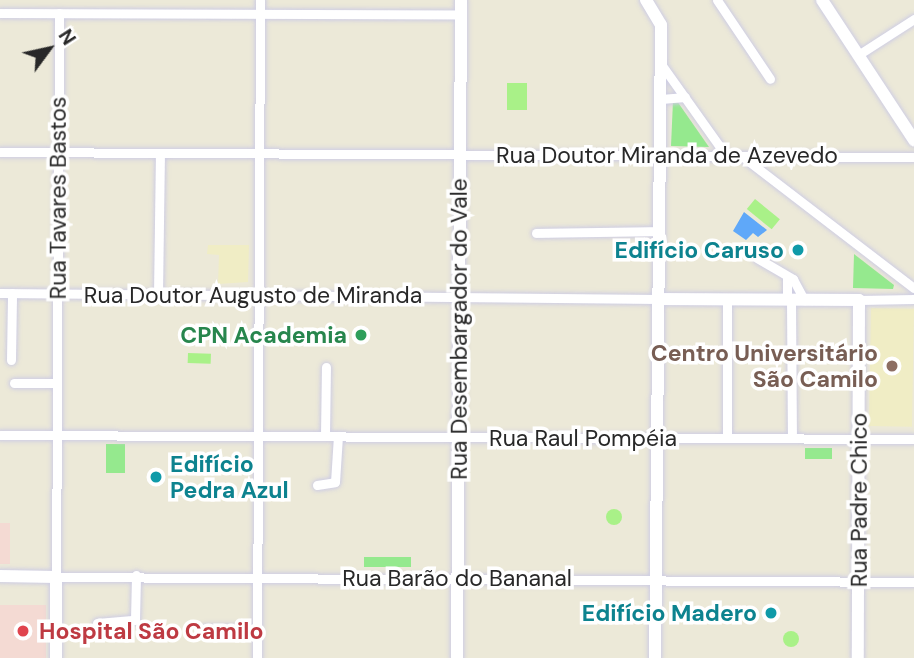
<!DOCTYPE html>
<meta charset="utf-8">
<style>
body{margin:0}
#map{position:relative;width:914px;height:658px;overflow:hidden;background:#ece9d8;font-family:"DM Sans",sans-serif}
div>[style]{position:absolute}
.education>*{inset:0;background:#f0edc5;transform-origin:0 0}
.medical>*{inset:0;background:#f4dad3;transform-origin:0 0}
.green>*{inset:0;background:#95e98e;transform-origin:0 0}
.pitch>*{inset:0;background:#a9f188;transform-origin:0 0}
.round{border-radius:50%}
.water>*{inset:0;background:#5fa8f9}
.roads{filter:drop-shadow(0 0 2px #cecde3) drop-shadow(0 0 2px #cecde3)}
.street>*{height:9px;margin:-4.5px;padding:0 4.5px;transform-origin:4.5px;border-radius:4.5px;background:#fff}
.secondary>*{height:12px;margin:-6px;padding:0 6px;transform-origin:6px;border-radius:6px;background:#fff}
.dots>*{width:19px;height:19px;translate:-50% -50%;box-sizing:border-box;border:4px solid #fff;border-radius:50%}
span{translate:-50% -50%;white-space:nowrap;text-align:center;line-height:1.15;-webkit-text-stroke:7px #fff;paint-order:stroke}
.street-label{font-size:23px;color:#282828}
.culture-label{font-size:23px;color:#0d838f;font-weight:700}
.right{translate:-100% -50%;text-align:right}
.left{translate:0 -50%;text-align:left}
.leisure-label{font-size:23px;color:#27864d;font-weight:700}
.education-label{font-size:23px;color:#785e54;font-weight:700}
.health-label{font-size:23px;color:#be3a42;font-weight:700}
.north{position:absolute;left:14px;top:14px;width:70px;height:70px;-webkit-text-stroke:5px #fff;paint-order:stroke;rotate:57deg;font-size:19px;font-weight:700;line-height:28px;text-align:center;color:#282828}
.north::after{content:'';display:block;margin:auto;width:24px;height:32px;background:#282828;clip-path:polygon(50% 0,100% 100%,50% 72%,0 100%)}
</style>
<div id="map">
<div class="education">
<i style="clip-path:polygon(208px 245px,249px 245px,248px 282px,218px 284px,219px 255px,207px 254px)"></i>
<i style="left:871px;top:308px;width:43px;height:118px;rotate:1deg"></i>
</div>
<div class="medical">
<i style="left:0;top:523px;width:10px;height:41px"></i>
<i style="left:0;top:605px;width:46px;height:53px"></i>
</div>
<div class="green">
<i style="clip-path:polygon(673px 101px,677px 101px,709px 147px,671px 146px)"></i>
<i style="clip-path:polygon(854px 254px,894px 285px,893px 289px,853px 288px)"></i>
<i style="left:106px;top:444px;width:19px;height:29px"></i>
<i style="left:805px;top:448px;width:27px;height:11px"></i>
<i style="left:411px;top:557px;width:10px;height:47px;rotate:90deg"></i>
</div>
<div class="pitch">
<i style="left:507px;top:83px;width:20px;height:27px"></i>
<i style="left:755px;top:199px;width:32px;height:13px;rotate:39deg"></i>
<i style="left:188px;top:353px;width:23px;height:10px;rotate:2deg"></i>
<i class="round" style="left:606px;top:509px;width:16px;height:16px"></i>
<i class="round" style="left:783px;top:631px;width:16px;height:16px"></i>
</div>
<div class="water">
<i style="clip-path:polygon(744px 212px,767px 230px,758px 237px,753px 233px,746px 240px,733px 231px)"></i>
</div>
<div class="roads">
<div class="street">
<i style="left:717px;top:0;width:95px;rotate:56.1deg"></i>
<i style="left:0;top:13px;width:461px;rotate:0.2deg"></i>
<i style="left:59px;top:13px;width:564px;rotate:90.3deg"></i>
<i style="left:56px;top:577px;width:858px;rotate:0.33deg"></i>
<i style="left:858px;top:55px;width:67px;rotate:-32.7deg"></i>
<i style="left:661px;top:64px;width:114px;rotate:54.6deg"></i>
<i style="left:661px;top:99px;width:24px;rotate:-5deg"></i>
<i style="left:0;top:152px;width:914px;rotate:0.31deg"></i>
<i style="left:743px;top:157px;width:215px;rotate:37.5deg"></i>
<i style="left:536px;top:233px;width:124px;rotate:-0.9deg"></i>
<i style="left:757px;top:258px;width:42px;rotate:30.3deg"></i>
<i style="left:793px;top:279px;width:24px;rotate:62deg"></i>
<i style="left:787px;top:277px;width:23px;rotate:90deg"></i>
<i style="left:0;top:293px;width:659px;rotate:0.52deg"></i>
<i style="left:158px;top:294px;width:141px;rotate:-89.2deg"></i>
<i style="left:727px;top:300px;width:138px;rotate:90deg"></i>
<i style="left:791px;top:300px;width:138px;rotate:89.6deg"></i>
<i style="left:859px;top:300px;width:55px;rotate:-1deg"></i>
<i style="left:11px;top:360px;width:67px;rotate:-89.1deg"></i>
<i style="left:14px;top:383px;width:43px"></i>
<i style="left:0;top:435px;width:914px;rotate:0.25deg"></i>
<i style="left:325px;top:436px;width:69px;rotate:-89.2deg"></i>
<i style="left:317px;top:485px;width:18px;rotate:-9deg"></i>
<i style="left:335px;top:482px;width:46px;rotate:-86.3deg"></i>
<i style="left:97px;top:623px;width:38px;rotate:-5deg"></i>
<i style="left:135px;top:620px;width:45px;rotate:-88.7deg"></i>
<i style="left:204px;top:629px;width:53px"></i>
<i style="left:257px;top:658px;width:658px;rotate:-89.74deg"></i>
</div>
<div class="secondary">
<i style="left:646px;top:0;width:29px;rotate:59deg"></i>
<i style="left:661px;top:25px;width:633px;rotate:90.54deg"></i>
<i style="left:822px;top:0;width:168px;rotate:56.7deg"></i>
<i style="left:659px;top:299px;width:200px;rotate:0.3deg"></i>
<i style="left:859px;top:300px;width:358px;rotate:90.2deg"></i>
<i style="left:0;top:576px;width:56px;rotate:1deg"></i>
<i style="left:56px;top:577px;width:81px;rotate:90deg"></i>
<i style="left:457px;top:658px;width:658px;rotate:-89.65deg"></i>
</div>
</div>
<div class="dots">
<i style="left:798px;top:250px;background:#0f9aa8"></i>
<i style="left:361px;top:335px;background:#2e9e5b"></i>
<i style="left:892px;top:366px;background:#8d6e63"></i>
<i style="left:156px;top:477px;background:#0f9aa8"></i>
<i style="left:771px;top:613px;background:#0f9aa8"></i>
<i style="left:23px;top:631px;background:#e0444e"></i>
</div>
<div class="street-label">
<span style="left:667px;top:155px">Rua Doutor Miranda de Azevedo</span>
<span style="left:58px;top:198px;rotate:-90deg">Rua Tavares Bastos</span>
<span style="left:253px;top:295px">Rua Doutor Augusto de Miranda</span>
<span style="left:459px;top:329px;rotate:-90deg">Rua Desembargador do Vale</span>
<span style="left:583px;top:438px">Rua Raul Pompéia</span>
<span style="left:859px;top:500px;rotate:-90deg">Rua Padre Chico</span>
<span style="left:457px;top:578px">Rua Barão do Bananal</span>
</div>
<div class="culture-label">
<span class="right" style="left:784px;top:250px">Edifício Caruso</span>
<span class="left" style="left:170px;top:477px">Edifício<br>Pedra Azul</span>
<span class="right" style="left:757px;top:613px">Edifício Madero</span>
</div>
<div class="leisure-label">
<span class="right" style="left:347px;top:335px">CPN Academia</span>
</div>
<div class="education-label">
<span class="right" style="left:878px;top:366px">Centro Universitário<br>São Camilo</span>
</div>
<div class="health-label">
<span class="left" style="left:39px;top:631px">Hospital São Camilo</span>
</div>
<div class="north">N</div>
</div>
